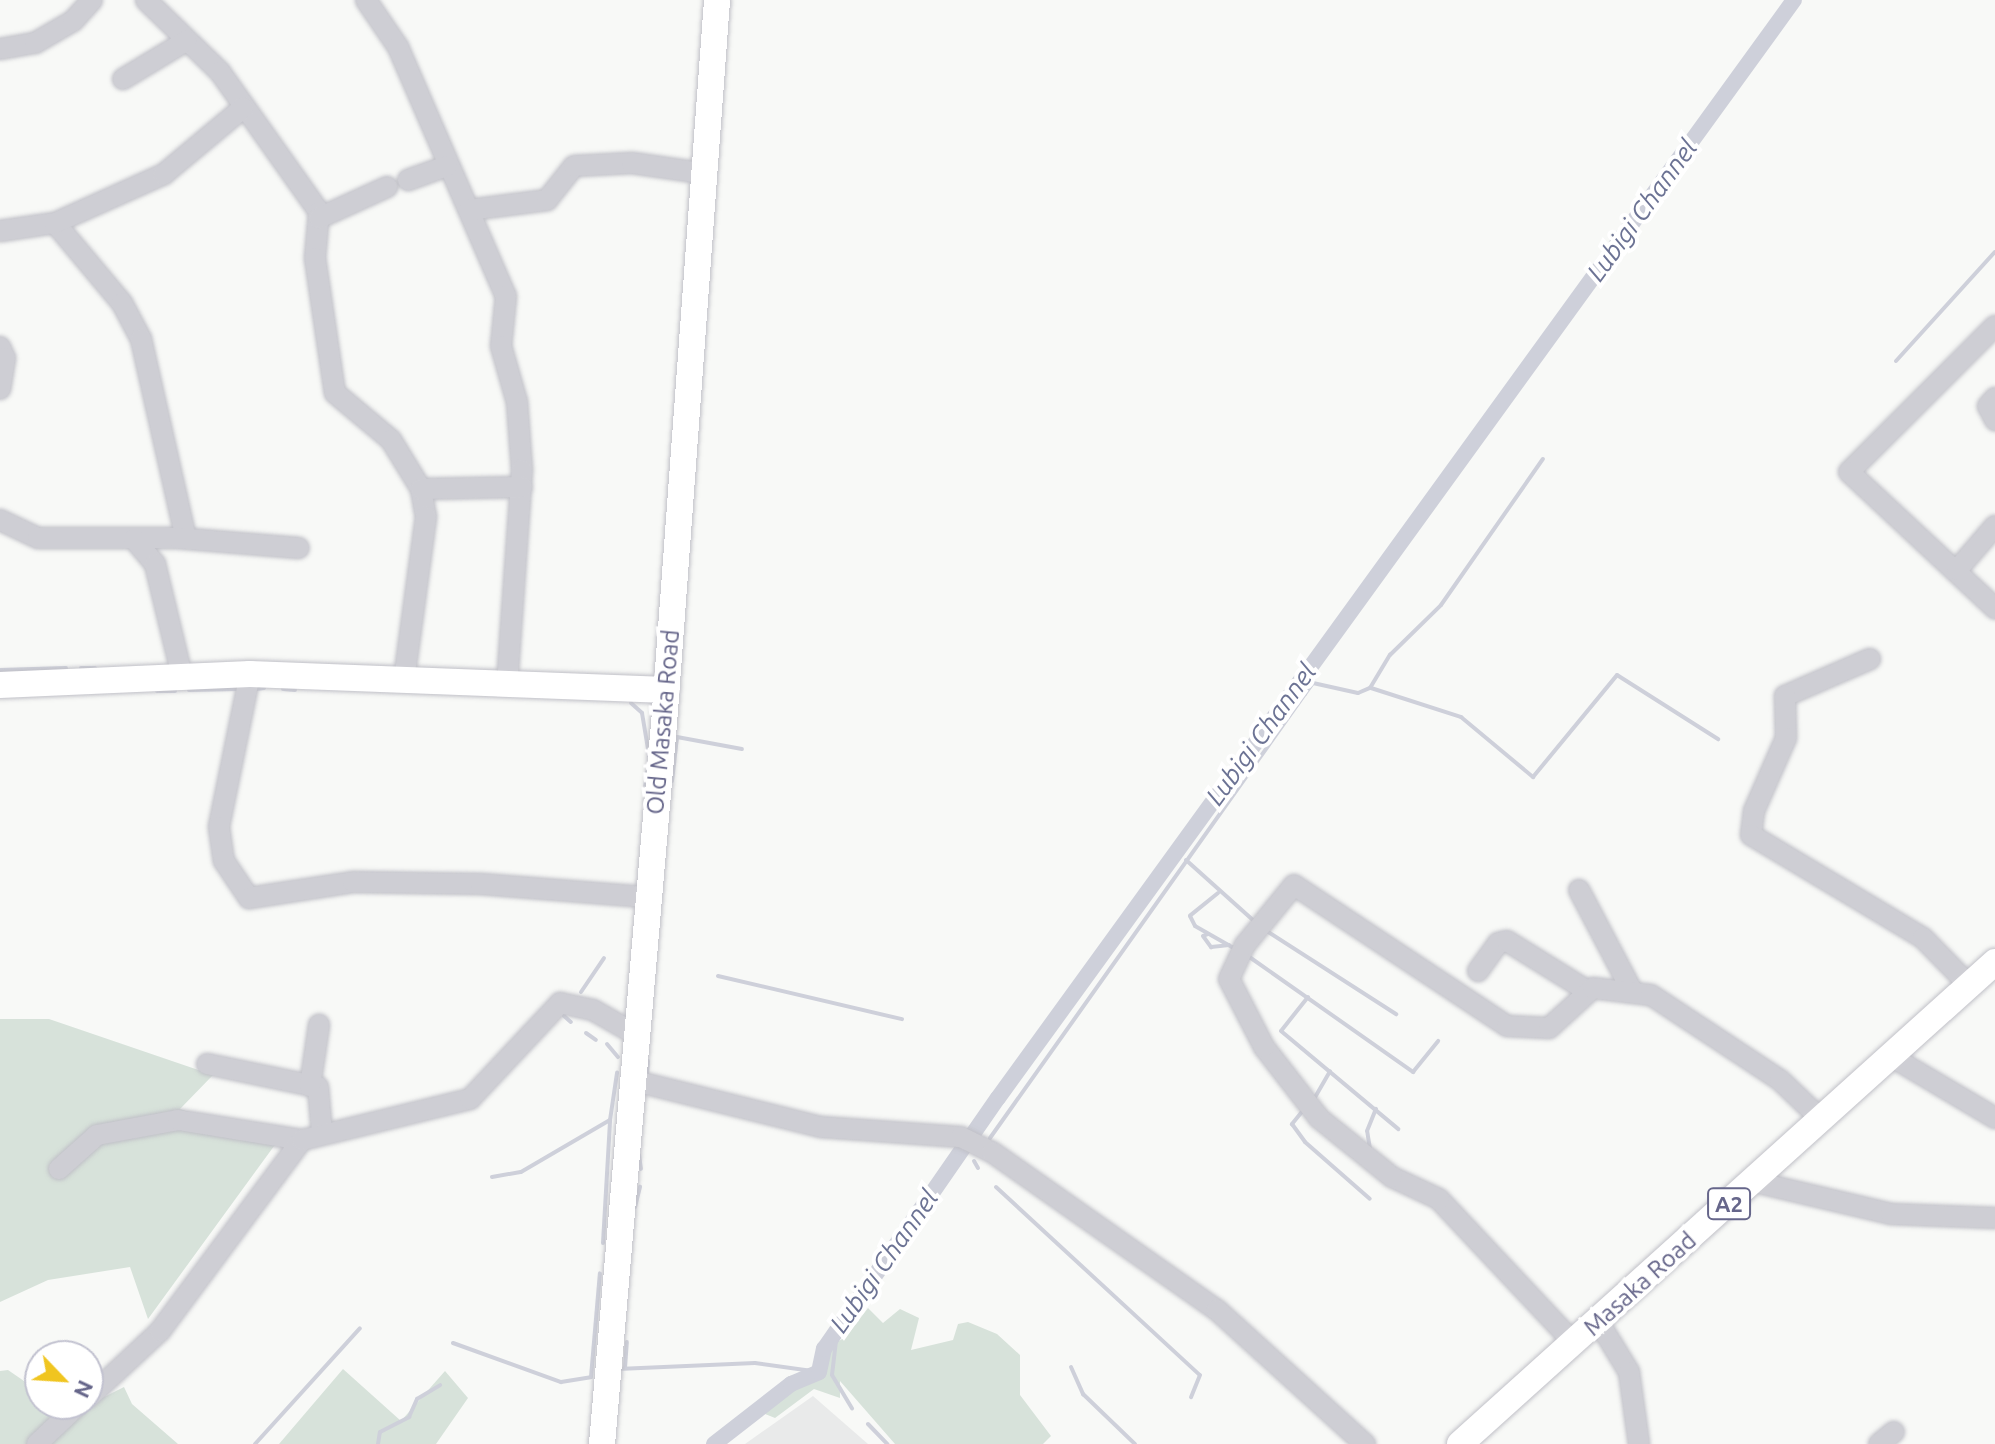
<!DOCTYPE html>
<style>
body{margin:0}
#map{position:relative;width:1995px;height:1444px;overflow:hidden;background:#f8f9f7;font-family:Ubuntu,sans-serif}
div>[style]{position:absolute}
.built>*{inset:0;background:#e9eaea}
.green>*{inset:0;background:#d7e2da}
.stream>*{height:4px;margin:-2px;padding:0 2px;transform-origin:2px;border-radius:2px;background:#ced0da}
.canal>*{height:16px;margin:-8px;padding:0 8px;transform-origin:8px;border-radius:8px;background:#ced0da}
.roads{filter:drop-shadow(0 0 2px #c0c0c7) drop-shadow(0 0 2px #c0c0c7)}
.minor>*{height:20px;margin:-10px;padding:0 10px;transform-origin:10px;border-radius:10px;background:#ceced4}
.major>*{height:26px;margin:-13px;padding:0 13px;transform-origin:13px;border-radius:13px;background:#fff}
span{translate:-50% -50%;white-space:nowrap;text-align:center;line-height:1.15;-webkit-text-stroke:8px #fff;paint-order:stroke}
.shield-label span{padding:2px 6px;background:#fff;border:2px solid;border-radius:6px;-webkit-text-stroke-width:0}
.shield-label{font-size:22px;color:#66668a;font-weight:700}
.street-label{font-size:24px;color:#66668a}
.water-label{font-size:26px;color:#6c7394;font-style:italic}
.north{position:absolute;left:24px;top:1340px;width:80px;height:80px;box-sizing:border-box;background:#fff;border:2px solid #c2c2d0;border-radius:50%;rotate:115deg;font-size:22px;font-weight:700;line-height:32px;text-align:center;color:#66668a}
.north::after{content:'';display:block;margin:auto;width:28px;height:36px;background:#f0c520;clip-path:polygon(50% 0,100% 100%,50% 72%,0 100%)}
</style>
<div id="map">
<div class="built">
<i style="clip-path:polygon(813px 1396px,868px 1444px,745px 1444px)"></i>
</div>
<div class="green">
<i style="clip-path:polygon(0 1019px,49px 1019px,213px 1075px,180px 1109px,277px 1142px,148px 1319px,130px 1267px,48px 1280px,0 1302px)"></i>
<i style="clip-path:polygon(868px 1308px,883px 1323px,900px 1309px,919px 1318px,911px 1350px,953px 1340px,958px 1324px,968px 1322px,997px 1334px,1020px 1355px,1020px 1395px,1051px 1436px,1043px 1444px,895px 1444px,840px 1381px,840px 1398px,814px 1389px,775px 1418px,758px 1411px,791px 1384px,819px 1372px,824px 1349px,846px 1337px)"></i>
<i style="clip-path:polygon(343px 1369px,401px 1421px,445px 1371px,468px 1398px,436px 1444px,279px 1444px)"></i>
<i style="clip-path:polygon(8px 1370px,40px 1392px,40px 1404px,59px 1406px,34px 1444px,0 1444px,0 1371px)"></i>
<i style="clip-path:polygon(124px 1387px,132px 1404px,178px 1444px,48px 1444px,68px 1415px)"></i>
</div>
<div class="stream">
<i style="left:1896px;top:361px;width:147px;rotate:-47.8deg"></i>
<i style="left:81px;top:668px;width:14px"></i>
<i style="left:0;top:670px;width:66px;rotate:-1.7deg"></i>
<i style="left:1371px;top:688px;width:95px;rotate:17.9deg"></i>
<i style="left:1461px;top:717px;width:94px;rotate:39.8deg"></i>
<i style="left:1533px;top:777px;width:132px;rotate:-50.5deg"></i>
<i style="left:1617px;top:675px;width:120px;rotate:32.4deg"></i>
<i style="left:256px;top:689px;width:8px;rotate:-7deg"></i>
<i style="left:283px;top:689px;width:12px;rotate:5deg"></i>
<i style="left:189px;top:690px;width:50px;rotate:-1.1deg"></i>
<i style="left:157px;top:691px;width:18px"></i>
<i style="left:631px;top:703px;width:15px;rotate:42deg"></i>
<i style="left:642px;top:713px;width:43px;rotate:80.5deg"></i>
<i style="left:672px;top:781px;width:44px;rotate:-83.5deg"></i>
<i style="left:677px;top:737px;width:66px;rotate:10.5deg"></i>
<i style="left:645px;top:788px;width:16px;rotate:-83deg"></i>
<i style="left:1186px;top:860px;width:91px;rotate:41.9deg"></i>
<i style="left:1218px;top:893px;width:36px;rotate:141deg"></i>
<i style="left:1190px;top:916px;width:11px;rotate:63deg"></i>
<i style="left:1195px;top:926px;width:48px;rotate:29.7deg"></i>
<i style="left:1265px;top:930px;width:156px;rotate:32.7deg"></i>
<i style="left:1208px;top:934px;width:5px;rotate:158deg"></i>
<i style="left:1203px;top:936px;width:14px;rotate:54deg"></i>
<i style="left:1211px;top:947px;width:18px;rotate:-6deg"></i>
<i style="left:1248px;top:956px;width:202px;rotate:35.1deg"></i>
<i style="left:1413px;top:1072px;width:40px;rotate:-51deg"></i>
<i style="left:718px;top:976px;width:189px;rotate:13.2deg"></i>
<i style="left:581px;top:992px;width:41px;rotate:-55.9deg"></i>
<i style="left:1308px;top:997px;width:43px;rotate:128.5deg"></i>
<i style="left:1281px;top:1031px;width:153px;rotate:39.9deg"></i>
<i style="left:564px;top:1016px;width:9px;rotate:41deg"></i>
<i style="left:586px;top:1033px;width:12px;rotate:35deg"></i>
<i style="left:607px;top:1044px;width:17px;rotate:50deg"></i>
<i style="left:647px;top:1074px;width:13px;rotate:-86deg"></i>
<i style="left:1314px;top:1099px;width:32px;rotate:-60deg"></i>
<i style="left:1305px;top:1108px;width:21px;rotate:129deg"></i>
<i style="left:1292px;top:1124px;width:22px;rotate:54deg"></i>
<i style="left:1305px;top:1142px;width:86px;rotate:41.2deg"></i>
<i style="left:990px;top:1138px;width:544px;rotate:-54.65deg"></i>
<i style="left:1305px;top:694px;width:14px;rotate:-54deg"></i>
<i style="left:1313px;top:683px;width:46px;rotate:12.5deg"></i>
<i style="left:1358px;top:693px;width:13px;rotate:-23deg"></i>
<i style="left:1370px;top:688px;width:39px;rotate:-59deg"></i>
<i style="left:1390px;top:655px;width:71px;rotate:-44.4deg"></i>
<i style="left:1441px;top:605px;width:178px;rotate:-55.1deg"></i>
<i style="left:1370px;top:1149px;width:18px;rotate:-99deg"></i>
<i style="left:1367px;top:1131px;width:24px;rotate:-68deg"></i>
<i style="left:639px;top:1155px;width:14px;rotate:82deg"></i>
<i style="left:974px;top:1161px;width:8px;rotate:60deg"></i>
<i style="left:492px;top:1177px;width:29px;rotate:-10deg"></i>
<i style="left:521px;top:1172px;width:103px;rotate:-30.3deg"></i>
<i style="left:610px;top:1120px;width:48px;rotate:-81.5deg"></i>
<i style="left:996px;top:1187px;width:277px;rotate:42.7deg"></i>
<i style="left:1200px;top:1375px;width:24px;rotate:112deg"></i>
<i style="left:635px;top:1207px;width:21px;rotate:-76deg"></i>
<i style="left:603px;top:1243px;width:123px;rotate:-86.7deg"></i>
<i style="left:837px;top:1332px;width:43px;rotate:96.6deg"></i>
<i style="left:832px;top:1375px;width:39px;rotate:59deg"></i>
<i style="left:453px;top:1343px;width:115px;rotate:19.9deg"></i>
<i style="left:561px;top:1382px;width:30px;rotate:-9deg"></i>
<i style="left:591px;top:1377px;width:104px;rotate:-85.1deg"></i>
<i style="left:1071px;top:1367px;width:30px;rotate:66deg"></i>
<i style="left:1083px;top:1394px;width:72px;rotate:43.9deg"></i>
<i style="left:625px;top:1368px;width:26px;rotate:-86deg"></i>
<i style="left:618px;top:1369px;width:137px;rotate:-2.5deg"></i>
<i style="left:755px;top:1363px;width:65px;rotate:8deg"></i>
<i style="left:868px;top:1424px;width:28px;rotate:46deg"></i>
<i style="left:255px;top:1444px;width:156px;rotate:-47.8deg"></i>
<i style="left:378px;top:1444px;width:12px;rotate:-81deg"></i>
<i style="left:380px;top:1432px;width:33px;rotate:-27deg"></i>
<i style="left:409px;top:1417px;width:20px;rotate:-66deg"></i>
<i style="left:417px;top:1399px;width:27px;rotate:-31deg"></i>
</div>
<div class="canal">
<i style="left:714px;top:1444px;width:98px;rotate:-37.9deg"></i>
<i style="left:791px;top:1384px;width:30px;rotate:-23deg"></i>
<i style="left:819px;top:1372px;width:24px;rotate:-78deg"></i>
<i style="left:824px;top:1349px;width:305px;rotate:-55.3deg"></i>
<i style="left:998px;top:1098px;width:1356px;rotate:-54.06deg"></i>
</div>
<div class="roads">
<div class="minor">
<i style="left:146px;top:0;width:103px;rotate:44.2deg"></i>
<i style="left:220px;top:72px;width:171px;rotate:54.7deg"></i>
<i style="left:319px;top:212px;width:46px;rotate:95deg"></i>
<i style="left:315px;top:258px;width:136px;rotate:81.6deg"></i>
<i style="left:335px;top:393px;width:73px;rotate:40deg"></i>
<i style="left:391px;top:440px;width:57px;rotate:58.5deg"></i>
<i style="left:421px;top:489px;width:28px;rotate:80deg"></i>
<i style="left:426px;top:517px;width:163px;rotate:97.7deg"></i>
<i style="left:366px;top:0;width:57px;rotate:55.8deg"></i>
<i style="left:398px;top:47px;width:271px;rotate:66.6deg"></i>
<i style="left:506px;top:296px;width:50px;rotate:95.7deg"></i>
<i style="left:501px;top:346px;width:58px;rotate:74.1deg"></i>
<i style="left:517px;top:402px;width:68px;rotate:85.8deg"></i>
<i style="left:522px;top:470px;width:214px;rotate:94deg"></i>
<i style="left:0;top:49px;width:36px;rotate:-10deg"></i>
<i style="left:35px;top:43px;width:44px;rotate:-30.1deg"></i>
<i style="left:73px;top:21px;width:28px;rotate:-48deg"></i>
<i style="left:123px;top:79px;width:74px;rotate:-31.1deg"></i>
<i style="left:408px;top:180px;width:41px;rotate:-19.7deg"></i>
<i style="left:469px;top:210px;width:79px;rotate:-7.3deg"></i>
<i style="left:547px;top:200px;width:43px;rotate:-51.5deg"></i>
<i style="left:574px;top:166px;width:58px;rotate:-3deg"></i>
<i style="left:632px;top:163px;width:76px;rotate:8.3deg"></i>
<i style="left:319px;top:218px;width:75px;rotate:-24.5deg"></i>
<i style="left:55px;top:223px;width:104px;rotate:50.1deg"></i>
<i style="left:122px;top:303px;width:41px;rotate:62.2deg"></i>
<i style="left:141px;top:339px;width:204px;rotate:77.3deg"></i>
<i style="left:0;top:231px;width:56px;rotate:-8.3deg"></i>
<i style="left:55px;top:223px;width:120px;rotate:-24.2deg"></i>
<i style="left:164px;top:174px;width:103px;rotate:-39.9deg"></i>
<i style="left:1995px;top:326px;width:206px;rotate:135deg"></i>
<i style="left:1849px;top:472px;width:200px;rotate:43deg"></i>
<i style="left:0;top:347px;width:12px;rotate:66deg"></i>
<i style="left:5px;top:358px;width:31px;rotate:99deg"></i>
<i style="left:1995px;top:398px;width:11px;rotate:131deg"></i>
<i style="left:1988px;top:406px;width:16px;rotate:63deg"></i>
<i style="left:421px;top:489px;width:101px;rotate:-1.1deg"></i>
<i style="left:0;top:520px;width:42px;rotate:25.3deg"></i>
<i style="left:38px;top:538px;width:139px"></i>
<i style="left:177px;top:538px;width:122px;rotate:4.7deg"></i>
<i style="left:134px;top:539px;width:33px;rotate:50deg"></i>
<i style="left:155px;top:564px;width:115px;rotate:76.4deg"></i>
<i style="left:1957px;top:570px;width:58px;rotate:-49.2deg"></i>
<i style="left:1870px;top:659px;width:93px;rotate:156.5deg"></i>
<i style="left:1785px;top:696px;width:42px;rotate:88.6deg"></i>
<i style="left:1786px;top:738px;width:80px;rotate:113.7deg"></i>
<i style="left:1754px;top:811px;width:24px;rotate:97deg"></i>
<i style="left:1751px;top:835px;width:200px;rotate:30.9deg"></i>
<i style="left:1923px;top:938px;width:66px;rotate:45.6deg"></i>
<i style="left:250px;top:674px;width:156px;rotate:101.5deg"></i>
<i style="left:219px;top:827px;width:34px;rotate:82deg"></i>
<i style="left:224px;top:861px;width:45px;rotate:56deg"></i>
<i style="left:249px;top:898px;width:105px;rotate:-8.7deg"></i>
<i style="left:353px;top:882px;width:128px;rotate:0.9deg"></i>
<i style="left:481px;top:884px;width:168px;rotate:4.5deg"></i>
<i style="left:1579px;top:890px;width:112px;rotate:62.3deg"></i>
<i style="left:1478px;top:971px;width:34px;rotate:-54deg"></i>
<i style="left:1498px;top:943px;width:9px;rotate:-13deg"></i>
<i style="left:1507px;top:941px;width:93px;rotate:31.8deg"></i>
<i style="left:1892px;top:1057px;width:120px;rotate:30.6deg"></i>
<i style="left:207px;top:1064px;width:113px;rotate:11.7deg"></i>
<i style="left:318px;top:1087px;width:46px;rotate:85deg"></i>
<i style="left:631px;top:1080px;width:196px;rotate:13.9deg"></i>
<i style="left:821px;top:1127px;width:140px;rotate:4.1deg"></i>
<i style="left:961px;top:1137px;width:34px;rotate:26deg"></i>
<i style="left:992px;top:1152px;width:275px;rotate:35.1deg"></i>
<i style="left:1217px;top:1310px;width:200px;rotate:42.2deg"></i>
<i style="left:310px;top:1086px;width:62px;rotate:-81.6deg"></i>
<i style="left:59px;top:1169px;width:51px;rotate:-41.8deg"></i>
<i style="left:97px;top:1135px;width:82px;rotate:-10.5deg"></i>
<i style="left:178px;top:1120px;width:126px;rotate:9.2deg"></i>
<i style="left:1755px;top:1182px;width:140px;rotate:13.2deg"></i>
<i style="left:1891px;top:1214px;width:104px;rotate:2.2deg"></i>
<i style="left:1598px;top:1321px;width:60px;rotate:58.7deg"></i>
<i style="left:1629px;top:1372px;width:73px;rotate:82.1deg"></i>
<i style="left:1574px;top:1343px;width:197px;rotate:-133.2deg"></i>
<i style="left:1439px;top:1199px;width:52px;rotate:-154.9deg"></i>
<i style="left:1392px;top:1177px;width:94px;rotate:-141.1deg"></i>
<i style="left:1319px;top:1118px;width:90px;rotate:-127.8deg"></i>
<i style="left:1264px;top:1047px;width:76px;rotate:-117.2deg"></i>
<i style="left:1229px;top:979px;width:38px;rotate:-65deg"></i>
<i style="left:1245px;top:945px;width:77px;rotate:-50.8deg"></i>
<i style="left:1294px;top:885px;width:255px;rotate:33.5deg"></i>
<i style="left:1507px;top:1026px;width:42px;rotate:2.7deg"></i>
<i style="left:1549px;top:1028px;width:59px;rotate:-42.3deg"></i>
<i style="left:1593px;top:988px;width:58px;rotate:6.9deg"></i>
<i style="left:1651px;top:995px;width:154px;rotate:33.4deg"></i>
<i style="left:1780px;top:1080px;width:59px;rotate:43.6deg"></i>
<i style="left:88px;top:1398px;width:98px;rotate:-42.9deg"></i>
<i style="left:160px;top:1331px;width:238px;rotate:-53.4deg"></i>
<i style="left:302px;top:1140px;width:173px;rotate:-13.7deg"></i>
<i style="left:470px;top:1099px;width:132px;rotate:-46.8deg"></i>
<i style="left:560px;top:1003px;width:34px;rotate:12deg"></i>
<i style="left:593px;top:1010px;width:48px;rotate:29.7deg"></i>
<i style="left:37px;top:1444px;width:58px;rotate:-43.6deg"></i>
<i style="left:1879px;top:1444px;width:19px;rotate:-39deg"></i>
</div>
<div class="major">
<i style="left:0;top:685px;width:250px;rotate:-2.5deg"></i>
<i style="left:250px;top:674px;width:417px;rotate:2.2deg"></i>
<i style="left:602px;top:1444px;width:723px;rotate:-85.08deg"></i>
<i style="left:664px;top:724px;width:726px;rotate:-85.81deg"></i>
<i style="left:1460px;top:1444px;width:720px;rotate:-42.02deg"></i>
</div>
</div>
<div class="shield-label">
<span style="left:1729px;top:1204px">A2</span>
</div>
<div class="street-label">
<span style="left:663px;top:722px;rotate:-85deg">Old Masaka Road</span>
<span style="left:1640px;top:1284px;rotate:-42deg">Masaka Road</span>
</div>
<div class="water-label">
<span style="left:1642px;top:210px;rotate:-54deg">Lubigi Channel</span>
<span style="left:1261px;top:734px;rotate:-54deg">Lubigi Channel</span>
<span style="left:884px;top:1261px;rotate:-55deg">Lubigi Channel</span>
</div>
<div class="north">N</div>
</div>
